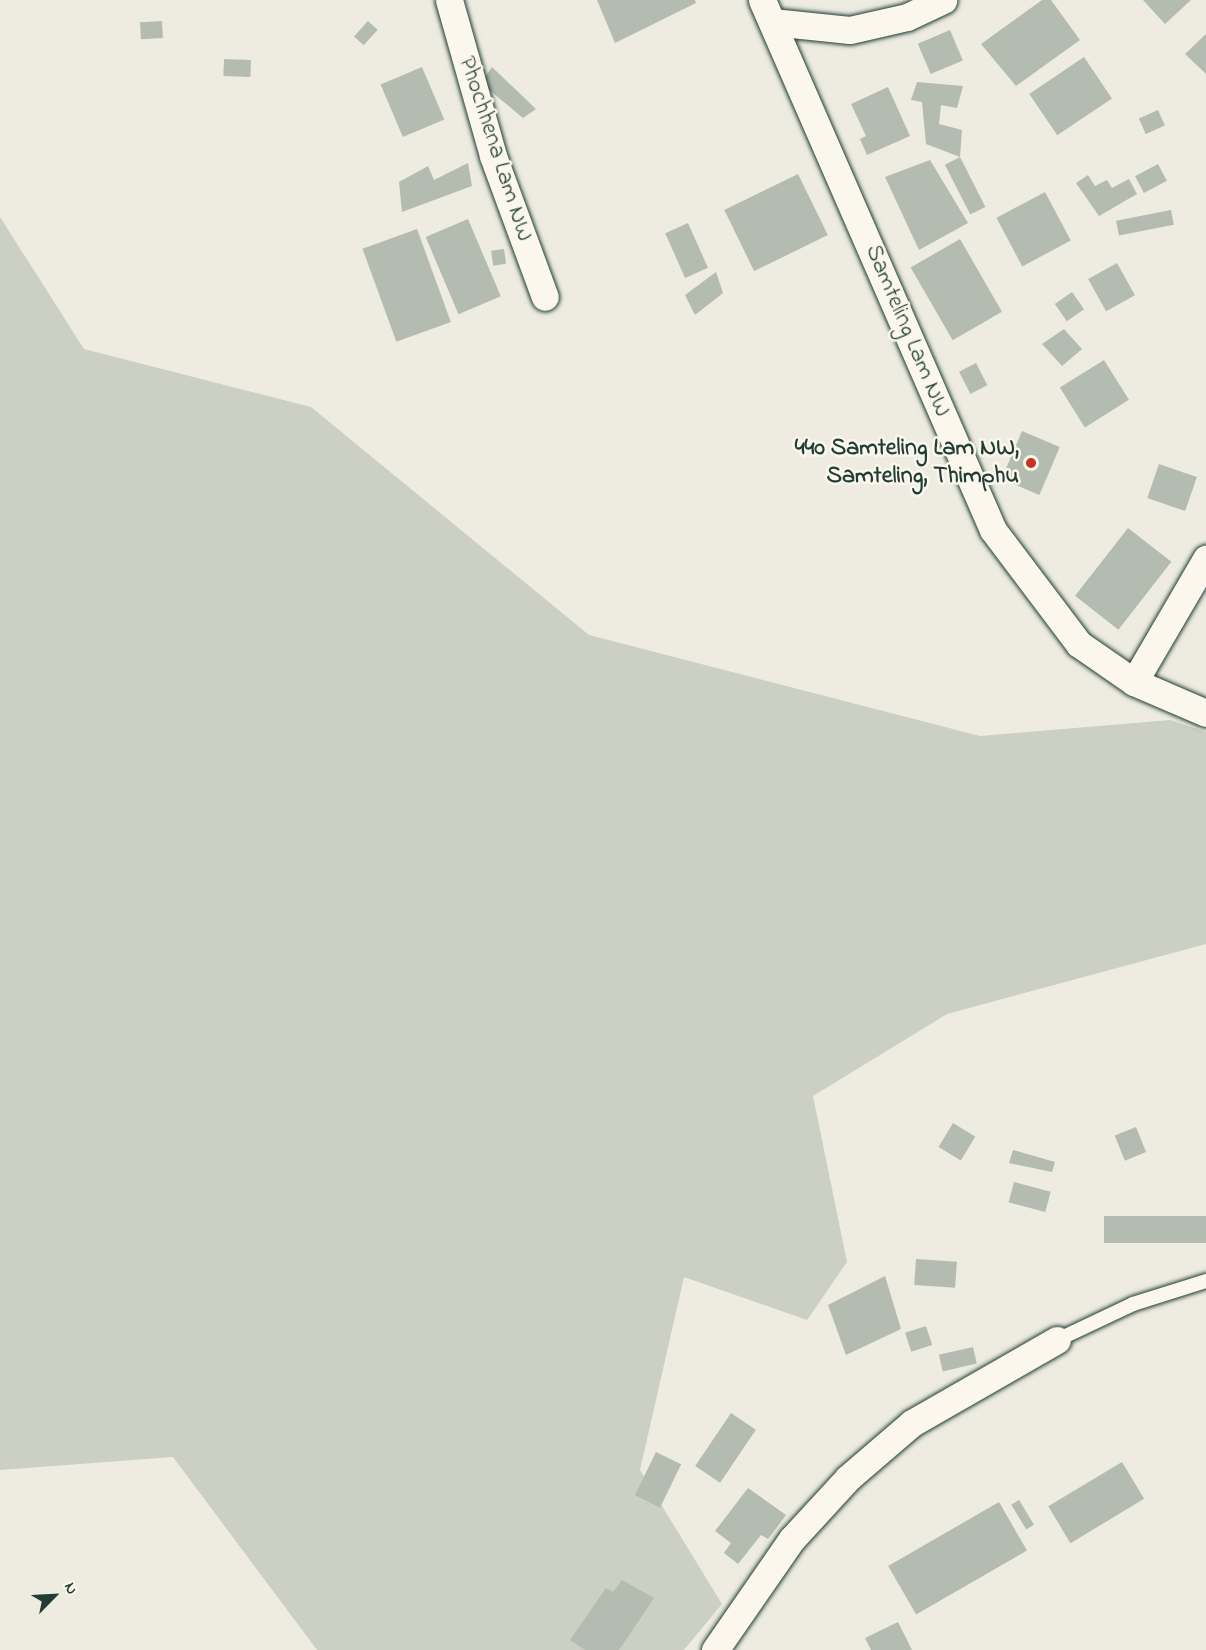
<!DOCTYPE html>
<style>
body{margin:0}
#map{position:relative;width:1206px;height:1650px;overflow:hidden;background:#eeece1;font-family:"Indie Flower",sans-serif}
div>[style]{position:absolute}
.green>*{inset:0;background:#cbcfc4}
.building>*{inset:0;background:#b4bbb0;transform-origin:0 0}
.roads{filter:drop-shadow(0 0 2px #1f3d34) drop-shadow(0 0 2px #1f3d34)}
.lane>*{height:14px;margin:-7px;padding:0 7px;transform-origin:7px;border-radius:7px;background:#fbf7ec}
.street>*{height:27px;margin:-13.5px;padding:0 13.5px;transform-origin:13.5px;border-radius:13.5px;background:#fbf7ec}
.dots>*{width:16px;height:16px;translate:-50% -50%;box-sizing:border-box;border:3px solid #fbf7ec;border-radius:50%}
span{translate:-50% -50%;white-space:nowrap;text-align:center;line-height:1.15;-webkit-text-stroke:5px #fbf7ec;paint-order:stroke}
.street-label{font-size:24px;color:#1f3d34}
.poi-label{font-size:24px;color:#1f3d34;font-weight:700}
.right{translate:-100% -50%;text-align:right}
.north{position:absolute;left:24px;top:1566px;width:60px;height:60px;-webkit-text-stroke:4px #fbf7ec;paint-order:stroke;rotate:66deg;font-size:16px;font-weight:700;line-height:24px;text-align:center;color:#1f3d34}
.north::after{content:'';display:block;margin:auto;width:21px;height:27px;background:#1f3d34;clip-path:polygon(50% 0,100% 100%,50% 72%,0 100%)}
</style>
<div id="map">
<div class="green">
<i style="clip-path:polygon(0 217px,84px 349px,311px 407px,589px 635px,980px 736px,1170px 720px,1206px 732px,1206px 944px,947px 1014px,813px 1096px,847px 1262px,807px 1320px,684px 1277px,640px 1470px,722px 1604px,684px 1650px,317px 1650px,173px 1457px,0 1470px)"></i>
</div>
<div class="building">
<i style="clip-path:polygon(597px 0,695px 0,696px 3px,615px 43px)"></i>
<i style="clip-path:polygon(1042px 0,1051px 0,1080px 40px,1016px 86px,981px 44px)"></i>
<i style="clip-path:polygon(1143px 0,1191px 0,1165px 24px)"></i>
<i style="left:162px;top:21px;width:17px;height:22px;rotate:87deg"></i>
<i style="left:368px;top:21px;width:13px;height:21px;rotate:42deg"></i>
<i style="left:950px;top:30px;width:33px;height:35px;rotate:67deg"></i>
<i style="clip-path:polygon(1206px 34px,1206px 74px,1185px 54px)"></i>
<i style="left:1084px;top:57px;width:50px;height:66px;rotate:56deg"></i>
<i style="left:224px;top:59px;width:27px;height:17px;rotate:2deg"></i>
<i style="left:422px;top:67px;width:57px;height:45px;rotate:67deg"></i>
<i style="clip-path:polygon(492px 67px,536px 109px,523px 118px,481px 83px)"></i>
<i style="clip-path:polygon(917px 82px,963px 86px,957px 108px,941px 105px,939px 124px,962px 130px,960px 157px,926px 144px,922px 102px,911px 100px)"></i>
<i style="clip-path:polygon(888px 87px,910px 136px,867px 155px,860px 139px,866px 136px,851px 104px)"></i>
<i style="left:1158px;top:110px;width:17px;height:21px;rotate:66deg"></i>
<i style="left:960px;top:157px;width:56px;height:17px;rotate:63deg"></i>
<i style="clip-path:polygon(930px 160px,968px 223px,919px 250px,885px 177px)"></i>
<i style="clip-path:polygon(468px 163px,472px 186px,402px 212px,399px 182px,428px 166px,434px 180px)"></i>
<i style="left:1158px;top:164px;width:19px;height:26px;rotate:62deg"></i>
<i style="left:798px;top:174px;width:68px;height:82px;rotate:64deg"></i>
<i style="clip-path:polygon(1088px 175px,1095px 186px,1107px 180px,1112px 188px,1129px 179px,1137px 194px,1099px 216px,1076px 183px)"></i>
<i style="left:1045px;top:192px;width:55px;height:55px;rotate:62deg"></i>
<i style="left:1171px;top:210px;width:15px;height:56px;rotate:79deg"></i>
<i style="left:468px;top:219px;width:84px;height:46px;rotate:67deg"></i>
<i style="left:688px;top:223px;width:49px;height:25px;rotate:66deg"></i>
<i style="left:417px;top:229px;width:99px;height:58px;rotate:70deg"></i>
<i style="left:960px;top:239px;width:84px;height:57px;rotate:60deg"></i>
<i style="left:504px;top:249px;width:15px;height:13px;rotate:82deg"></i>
<i style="left:1117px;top:263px;width:37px;height:33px;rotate:61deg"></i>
<i style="clip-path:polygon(716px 272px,723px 293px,695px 315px,685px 295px)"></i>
<i style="left:1072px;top:292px;width:21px;height:21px;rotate:55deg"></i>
<i style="clip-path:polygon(1064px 329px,1082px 349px,1062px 366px,1042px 344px)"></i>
<i style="left:1104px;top:360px;width:47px;height:52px;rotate:58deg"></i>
<i style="left:976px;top:363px;width:25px;height:19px;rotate:63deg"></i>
<i style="left:1022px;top:431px;width:41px;height:52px;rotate:23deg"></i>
<i style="left:1159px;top:464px;width:40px;height:36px;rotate:19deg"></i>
<i style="left:1128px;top:528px;width:55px;height:86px;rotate:38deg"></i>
<i style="left:953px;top:1123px;width:26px;height:28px;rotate:31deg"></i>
<i style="left:1136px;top:1127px;width:27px;height:23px;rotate:68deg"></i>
<i style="clip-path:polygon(1013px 1150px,1055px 1162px,1052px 1172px,1009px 1163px)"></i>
<i style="left:1014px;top:1182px;width:38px;height:21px;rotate:15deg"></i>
<i style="left:1206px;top:1216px;width:27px;height:102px;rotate:90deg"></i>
<i style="left:916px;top:1259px;width:41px;height:26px;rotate:4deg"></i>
<i style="clip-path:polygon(885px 1276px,901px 1329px,846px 1355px,828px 1305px)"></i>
<i style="left:926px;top:1326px;width:20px;height:22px;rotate:72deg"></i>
<i style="left:973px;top:1347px;width:17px;height:35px;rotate:77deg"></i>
<i style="left:731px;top:1413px;width:30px;height:64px;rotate:34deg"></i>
<i style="left:656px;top:1452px;width:28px;height:48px;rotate:26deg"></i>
<i style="left:1122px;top:1462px;width:43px;height:86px;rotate:59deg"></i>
<i style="clip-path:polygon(748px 1488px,786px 1515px,768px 1539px,761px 1535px,738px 1564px,724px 1553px,731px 1543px,715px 1531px)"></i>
<i style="left:1019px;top:1500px;width:29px;height:9px;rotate:59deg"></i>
<i style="left:999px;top:1502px;width:56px;height:128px;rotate:60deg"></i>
<i style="clip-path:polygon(622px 1580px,654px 1598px,619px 1650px,585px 1650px,570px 1640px,606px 1588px,613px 1592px)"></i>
<i style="clip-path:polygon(898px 1622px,912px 1650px,871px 1650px,865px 1638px)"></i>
</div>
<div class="roads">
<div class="lane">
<i style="left:1057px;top:1340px;width:84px;rotate:-25.3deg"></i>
<i style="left:1133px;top:1304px;width:77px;rotate:-17.5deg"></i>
</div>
<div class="street">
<i style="left:449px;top:0;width:162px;rotate:74.2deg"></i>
<i style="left:493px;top:156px;width:150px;rotate:69.8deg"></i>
<i style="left:762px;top:0;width:578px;rotate:66.45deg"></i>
<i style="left:993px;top:530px;width:143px;rotate:53deg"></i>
<i style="left:1079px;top:644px;width:67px;rotate:34.6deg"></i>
<i style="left:1134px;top:682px;width:78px;rotate:23.3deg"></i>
<i style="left:772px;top:22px;width:78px;rotate:5.9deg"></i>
<i style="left:850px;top:30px;width:58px;rotate:-12.8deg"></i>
<i style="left:907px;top:17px;width:40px;rotate:-25deg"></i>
<i style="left:1134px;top:682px;width:143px;rotate:-59.7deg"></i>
<i style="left:715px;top:1650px;width:135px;rotate:-55.3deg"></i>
<i style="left:792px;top:1539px;width:83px;rotate:-47.4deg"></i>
<i style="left:848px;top:1478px;width:84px;rotate:-40.7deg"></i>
<i style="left:912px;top:1423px;width:167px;rotate:-29.8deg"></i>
</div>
</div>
<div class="dots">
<i style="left:1031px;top:463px;background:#c8321e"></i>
</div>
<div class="street-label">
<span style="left:495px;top:149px;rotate:72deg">Phochhena Lam NW</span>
<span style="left:907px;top:331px;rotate:67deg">Samteling Lam NW</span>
</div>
<div class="poi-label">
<span class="right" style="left:1019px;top:463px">440 Samteling Lam NW,<br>Samteling, Thimphu</span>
</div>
<div class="north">N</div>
</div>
